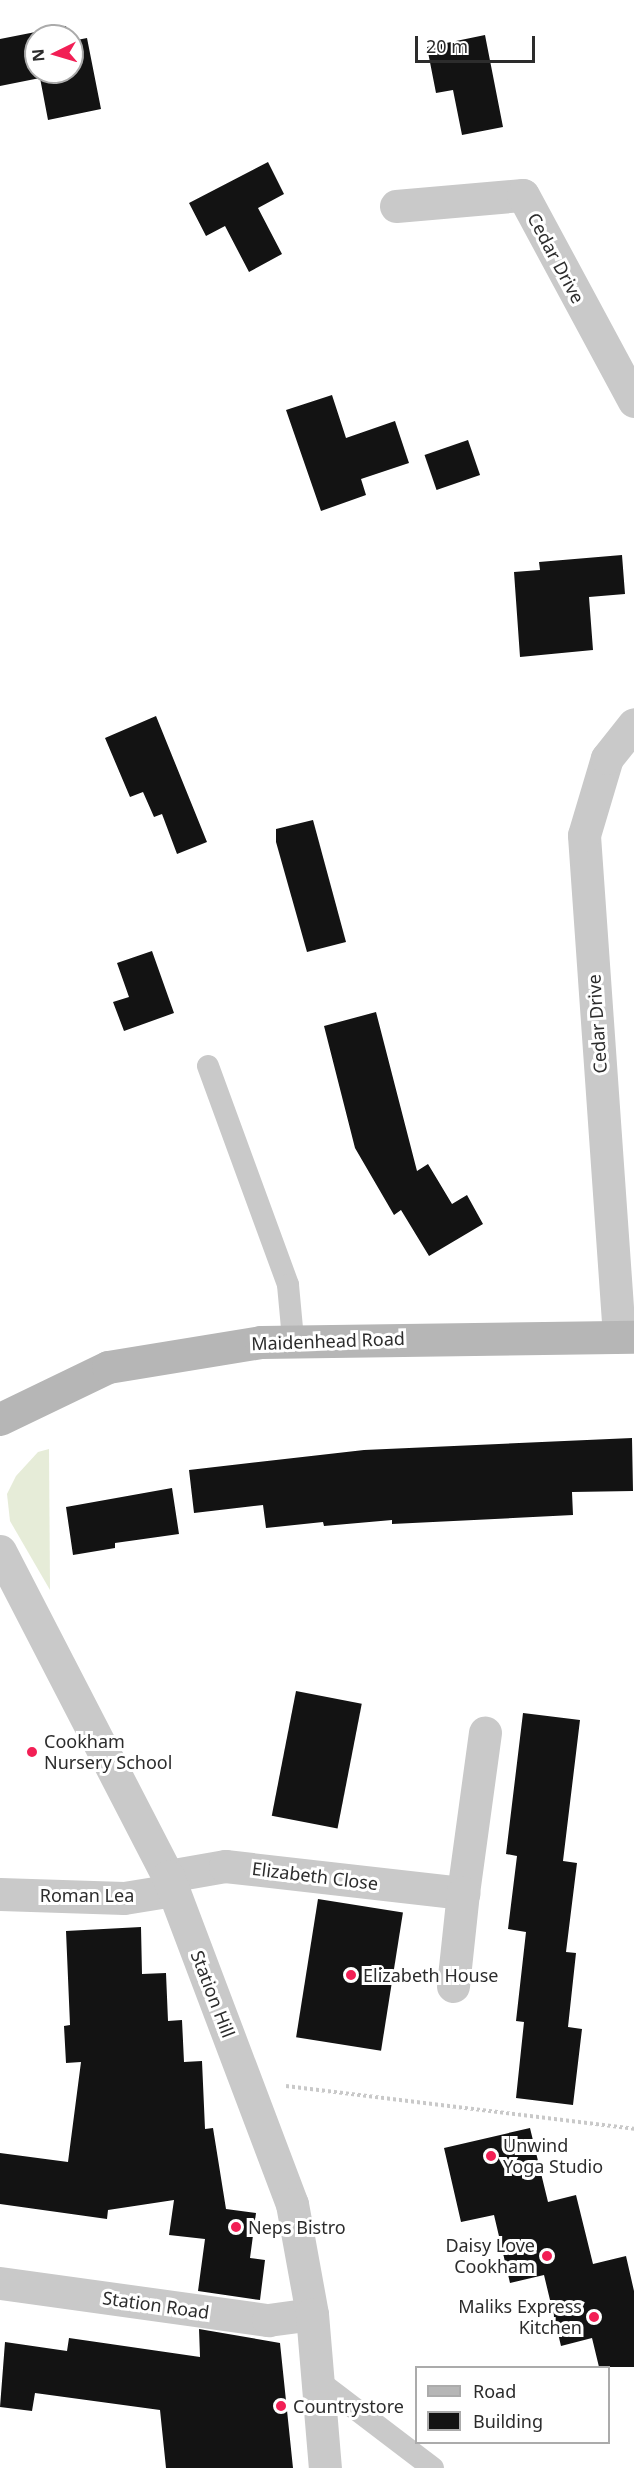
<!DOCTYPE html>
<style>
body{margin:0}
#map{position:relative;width:634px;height:2468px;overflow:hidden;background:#fff;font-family:"Noto Sans",sans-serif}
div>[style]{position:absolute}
.green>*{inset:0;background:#e6ecd8}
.building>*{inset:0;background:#131313;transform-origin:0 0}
.path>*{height:4px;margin-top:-2px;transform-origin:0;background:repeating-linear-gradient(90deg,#c9c9c9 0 3px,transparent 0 6px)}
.service>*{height:22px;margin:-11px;padding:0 11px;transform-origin:11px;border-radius:11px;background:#c9c9c9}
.minor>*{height:33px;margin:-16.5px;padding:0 16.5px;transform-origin:16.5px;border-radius:16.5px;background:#c9c9c9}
.tertiary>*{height:33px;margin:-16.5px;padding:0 16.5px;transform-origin:16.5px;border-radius:16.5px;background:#c9c9c9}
.secondary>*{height:33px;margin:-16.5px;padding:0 16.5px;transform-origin:16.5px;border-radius:16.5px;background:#b6b6b6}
.dots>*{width:16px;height:16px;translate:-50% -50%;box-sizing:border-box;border:3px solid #fff;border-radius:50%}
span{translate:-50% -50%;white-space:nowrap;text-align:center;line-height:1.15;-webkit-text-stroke:6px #fff;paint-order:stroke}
.street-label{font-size:18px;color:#2c2c2c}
.poi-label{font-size:18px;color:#2c2c2c}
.left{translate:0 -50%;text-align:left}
.right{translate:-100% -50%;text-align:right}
.legend{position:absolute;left:415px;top:2366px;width:195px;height:78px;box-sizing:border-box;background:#fff;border:2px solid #ababab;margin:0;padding:8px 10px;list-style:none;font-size:18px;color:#2c2c2c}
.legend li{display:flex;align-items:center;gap:12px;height:30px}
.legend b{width:30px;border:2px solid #ababab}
.north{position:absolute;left:24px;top:24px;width:60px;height:60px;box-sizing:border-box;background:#fff;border:2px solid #ababab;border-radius:50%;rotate:265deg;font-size:16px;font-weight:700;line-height:24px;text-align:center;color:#2c2c2c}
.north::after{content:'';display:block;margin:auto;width:21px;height:27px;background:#f21f55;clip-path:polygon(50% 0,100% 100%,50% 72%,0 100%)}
.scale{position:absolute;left:415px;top:36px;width:120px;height:27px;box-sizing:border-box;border:3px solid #2c2c2c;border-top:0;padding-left:8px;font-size:18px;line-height:21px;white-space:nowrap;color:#2c2c2c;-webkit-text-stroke:4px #fff;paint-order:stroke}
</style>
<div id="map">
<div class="green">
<i style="clip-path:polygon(49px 1449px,50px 1590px,10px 1521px,7px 1494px,16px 1476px,38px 1452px)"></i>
</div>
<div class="building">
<i style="clip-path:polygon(66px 26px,68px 36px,36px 36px,36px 72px,72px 72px,72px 41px,87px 38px,101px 109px,48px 120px,40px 78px,0 86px,0 39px)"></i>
<i style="clip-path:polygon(485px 35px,503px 127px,462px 135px,453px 90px,436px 93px,427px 47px)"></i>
<i style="clip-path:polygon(268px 162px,284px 194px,258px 208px,282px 254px,249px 272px,225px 226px,206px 236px,189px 203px)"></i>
<i style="clip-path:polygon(332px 395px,346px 438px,395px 421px,409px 463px,361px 479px,366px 495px,321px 511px,286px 410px)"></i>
<i style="left:468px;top:440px;width:37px;height:46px;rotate:71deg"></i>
<i style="clip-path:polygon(622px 555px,625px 594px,589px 597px,593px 650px,520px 657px,514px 572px,540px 570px,539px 562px)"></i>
<i style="clip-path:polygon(156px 716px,207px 842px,177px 854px,162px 814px,154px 817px,143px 792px,130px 797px,105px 738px)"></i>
<i style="clip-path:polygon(313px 820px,346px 942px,307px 952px,276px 842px,276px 829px)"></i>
<i style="clip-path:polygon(152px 951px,174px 1013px,124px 1031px,113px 1002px,129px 997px,117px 963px)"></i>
<i style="clip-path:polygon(376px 1012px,417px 1171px,428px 1164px,452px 1204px,467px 1195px,483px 1224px,429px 1256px,401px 1210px,394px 1215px,355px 1148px,324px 1026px)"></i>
<i style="clip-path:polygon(632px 1438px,633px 1491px,572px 1492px,573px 1515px,392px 1524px,392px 1520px,324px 1526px,323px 1522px,266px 1528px,263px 1505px,194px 1513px,189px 1470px,364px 1450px)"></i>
<i style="clip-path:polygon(172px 1488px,179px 1534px,115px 1543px,115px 1548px,73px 1555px,66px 1507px)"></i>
<i style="left:296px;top:1691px;width:67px;height:127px;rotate:11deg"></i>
<i style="clip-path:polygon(523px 1713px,580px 1720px,563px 1861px,577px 1863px,566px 1952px,576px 1953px,568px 2027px,582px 2029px,573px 2105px,516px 2098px,524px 2022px,516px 2021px,526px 1932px,508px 1929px,517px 1856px,506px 1854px)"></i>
<i style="left:318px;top:1899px;width:86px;height:140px;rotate:9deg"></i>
<i style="clip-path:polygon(141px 1927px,142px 1974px,166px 1973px,168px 2021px,182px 2020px,184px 2062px,202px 2061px,205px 2129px,213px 2128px,226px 2209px,256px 2213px,250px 2258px,265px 2260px,260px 2300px,198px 2291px,205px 2239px,169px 2235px,174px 2200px,108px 2210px,107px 2219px,0 2204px,0 2153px,68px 2162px,81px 2062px,66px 2063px,64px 2026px,70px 2025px,66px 1931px)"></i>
<i style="clip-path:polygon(530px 2128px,548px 2202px,576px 2195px,593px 2264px,626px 2256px,634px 2291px,634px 2367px,599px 2367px,592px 2338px,561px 2346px,544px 2275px,510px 2283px,494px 2215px,461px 2222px,444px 2148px)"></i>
<i style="clip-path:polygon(199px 2329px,280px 2343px,293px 2468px,166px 2468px,160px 2410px,35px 2393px,32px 2411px,0 2407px,5px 2342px,67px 2351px,69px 2338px,200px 2357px)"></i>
</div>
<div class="path">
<i style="left:286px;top:2086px;width:351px;rotate:7deg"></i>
</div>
<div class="service">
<i style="left:208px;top:1066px;width:233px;rotate:69.9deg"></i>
<i style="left:288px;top:1285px;width:54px;rotate:84.7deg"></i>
<i style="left:320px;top:2382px;width:142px;rotate:37.3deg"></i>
</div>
<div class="minor">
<i style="left:396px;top:206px;width:127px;rotate:-5deg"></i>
<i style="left:523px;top:195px;width:234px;rotate:61.7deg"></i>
<i style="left:619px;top:1336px;width:502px;rotate:-94deg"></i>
<i style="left:584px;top:835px;width:80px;rotate:-73.4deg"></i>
<i style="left:607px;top:758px;width:43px;rotate:-51.5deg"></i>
<i style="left:168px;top:1876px;width:58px;rotate:-10deg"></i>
<i style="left:225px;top:1866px;width:240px;rotate:6.5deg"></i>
<i style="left:463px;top:1893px;width:162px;rotate:-82.2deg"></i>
<i style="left:0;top:1894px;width:124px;rotate:1.8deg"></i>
<i style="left:124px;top:1898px;width:50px;rotate:-9.3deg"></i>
<i style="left:453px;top:1986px;width:94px;rotate:-83.9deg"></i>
<i style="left:0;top:2283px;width:271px;rotate:7.9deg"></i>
<i style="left:268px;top:2320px;width:44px;rotate:-7.8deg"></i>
</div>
<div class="tertiary">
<i style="left:0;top:1551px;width:366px;rotate:62.7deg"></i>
<i style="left:168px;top:1876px;width:351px;rotate:69.3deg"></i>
<i style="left:292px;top:2204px;width:112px;rotate:79.7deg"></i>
<i style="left:312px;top:2314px;width:155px;rotate:85.2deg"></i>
</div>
<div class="secondary">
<i style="left:0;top:1419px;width:120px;rotate:-25.7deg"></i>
<i style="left:108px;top:1367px;width:155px;rotate:-9.3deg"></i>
<i style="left:261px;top:1342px;width:373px;rotate:-0.8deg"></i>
</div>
<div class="dots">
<i style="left:32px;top:1752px;background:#f21f55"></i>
<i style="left:351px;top:1975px;background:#f21f55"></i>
<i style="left:491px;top:2156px;background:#f21f55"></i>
<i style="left:236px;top:2227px;background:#f21f55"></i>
<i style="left:547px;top:2256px;background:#f21f55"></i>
<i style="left:594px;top:2317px;background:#f21f55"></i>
<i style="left:281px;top:2406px;background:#f21f55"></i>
</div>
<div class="street-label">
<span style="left:556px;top:258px;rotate:62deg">Cedar Drive</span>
<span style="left:597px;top:1024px;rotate:-94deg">Cedar Drive</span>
<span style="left:328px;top:1341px;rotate:-2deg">Maidenhead Road</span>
<span style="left:315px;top:1876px;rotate:7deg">Elizabeth Close</span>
<span style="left:87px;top:1895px">Roman Lea</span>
<span style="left:213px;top:1994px;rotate:69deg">Station Hill</span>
<span style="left:156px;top:2305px;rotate:8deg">Station Road</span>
</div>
<div class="poi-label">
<span class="left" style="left:44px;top:1752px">Cookham<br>Nursery School</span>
<span class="left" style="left:363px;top:1975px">Elizabeth House</span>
<span class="left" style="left:503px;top:2156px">Unwind<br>Yoga Studio</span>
<span class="left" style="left:248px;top:2227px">Neps Bistro</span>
<span class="right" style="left:535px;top:2256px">Daisy Love<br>Cookham</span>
<span class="right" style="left:582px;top:2317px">Maliks Express<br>Kitchen</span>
<span class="left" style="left:293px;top:2406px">Countrystore</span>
</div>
<ul class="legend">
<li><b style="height:8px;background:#b6b6b6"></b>Road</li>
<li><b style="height:16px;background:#131313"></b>Building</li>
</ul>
<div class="north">N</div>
<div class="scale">20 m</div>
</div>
